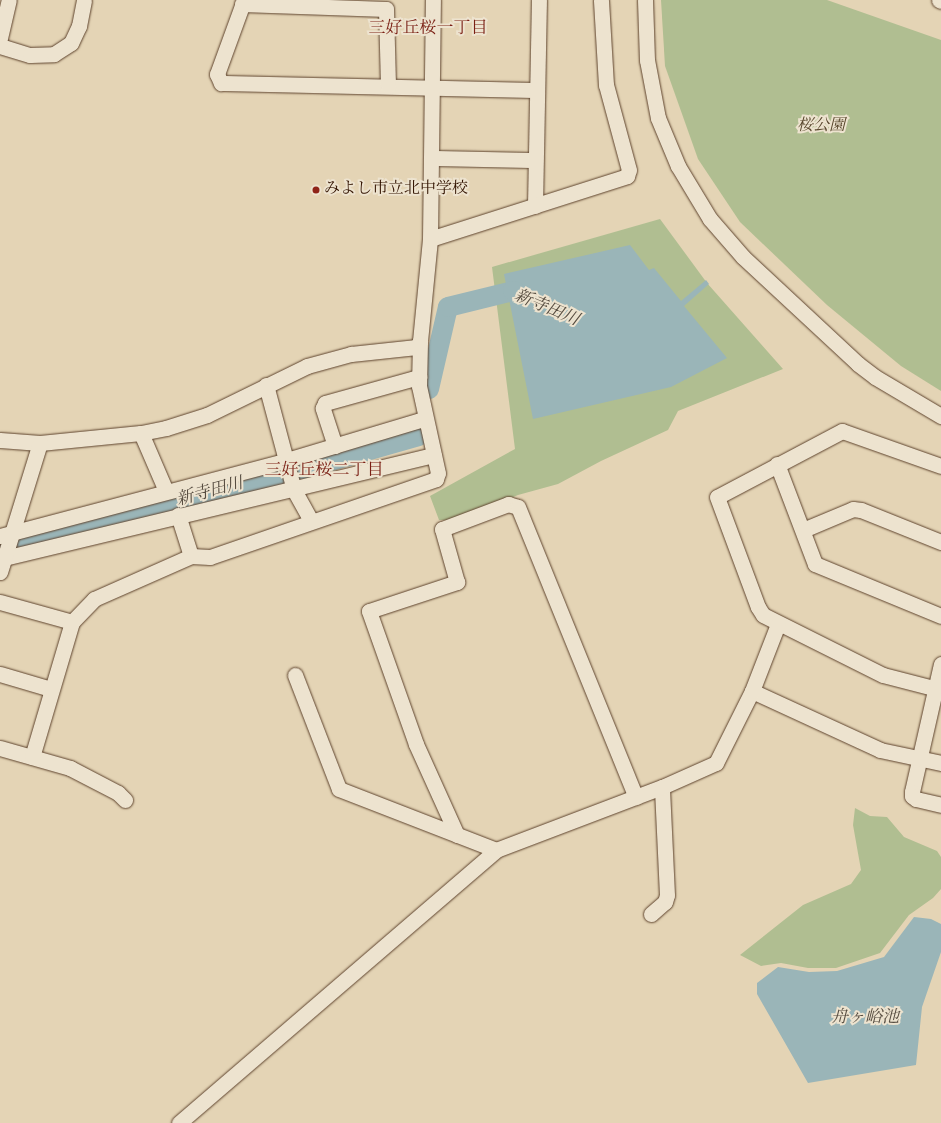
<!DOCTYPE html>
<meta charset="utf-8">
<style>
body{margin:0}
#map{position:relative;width:941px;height:1123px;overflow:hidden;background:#e4d4b5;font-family:"Sorts Mill Goudy","Noto Serif JP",serif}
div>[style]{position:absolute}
.green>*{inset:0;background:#b0be91}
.water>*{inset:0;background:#9ab5b8}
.river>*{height:20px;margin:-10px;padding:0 10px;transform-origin:10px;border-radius:10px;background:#9ab5b8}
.roads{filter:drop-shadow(0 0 1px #5e432d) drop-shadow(0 0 1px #5e432d)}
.minor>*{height:15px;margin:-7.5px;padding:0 7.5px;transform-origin:7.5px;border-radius:7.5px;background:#ede3cf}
.dots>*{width:11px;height:11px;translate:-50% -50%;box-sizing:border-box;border:2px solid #ede3cf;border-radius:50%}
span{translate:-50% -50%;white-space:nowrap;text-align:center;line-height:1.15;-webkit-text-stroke:4px #ede3cf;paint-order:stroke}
.park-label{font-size:16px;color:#58462c;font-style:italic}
.poi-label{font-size:16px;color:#321300}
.left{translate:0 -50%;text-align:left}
.neighbourhood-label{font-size:17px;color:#7a1f14}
.water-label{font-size:17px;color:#564c40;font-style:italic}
</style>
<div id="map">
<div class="green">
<i style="clip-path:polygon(661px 0,827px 0,941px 40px,941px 391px,901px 366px,827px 305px,740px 222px,698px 159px,665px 66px)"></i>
<i style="clip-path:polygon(660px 219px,707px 283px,783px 369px,678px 411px,668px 430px,601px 461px,558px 484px,518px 495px,456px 520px,439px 520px,430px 496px,515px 449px,492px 267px)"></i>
<i style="clip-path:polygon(855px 808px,870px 816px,887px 817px,904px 837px,937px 851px,941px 857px,941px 889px,933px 898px,909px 915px,880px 953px,836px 968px,808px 968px,781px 963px,761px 966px,740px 955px,803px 905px,851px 884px,861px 870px,853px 825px)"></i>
</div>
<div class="water">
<i style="clip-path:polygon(630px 245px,649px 270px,654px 268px,681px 301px,706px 280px,709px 284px,684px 306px,727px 358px,671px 387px,533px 419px,504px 274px)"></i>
<i style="clip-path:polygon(914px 917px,931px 919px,941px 924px,941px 952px,922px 1007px,916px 1065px,808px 1083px,757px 994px,757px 983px,778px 967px,809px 972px,837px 971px,884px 957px)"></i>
</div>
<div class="river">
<i style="left:429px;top:389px;width:84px;rotate:-77deg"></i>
<i style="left:448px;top:307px;width:67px;rotate:-13.8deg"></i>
<i style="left:513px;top:291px;width:22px;rotate:24deg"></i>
<i style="left:0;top:548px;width:317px;rotate:-14.6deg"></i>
<i style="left:307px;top:468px;width:116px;rotate:-15.9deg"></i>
</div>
<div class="roads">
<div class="minor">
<i style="left:244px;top:0;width:79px;rotate:110deg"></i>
<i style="left:217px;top:74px;width:10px;rotate:66deg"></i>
<i style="left:221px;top:83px;width:316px;rotate:1.3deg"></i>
<i style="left:645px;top:0;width:60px;rotate:88.1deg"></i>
<i style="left:647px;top:60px;width:59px;rotate:79.3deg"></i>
<i style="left:658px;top:118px;width:52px;rotate:67.4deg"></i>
<i style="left:678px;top:166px;width:62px;rotate:58.9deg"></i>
<i style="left:710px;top:219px;width:50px;rotate:49deg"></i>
<i style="left:743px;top:257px;width:157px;rotate:42.9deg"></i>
<i style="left:858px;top:364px;width:21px;rotate:37deg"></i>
<i style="left:875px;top:377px;width:77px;rotate:30.6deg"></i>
<i style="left:939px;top:0;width:2px;rotate:27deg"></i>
<i style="left:242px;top:4px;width:144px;rotate:2deg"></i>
<i style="left:386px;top:9px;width:77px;rotate:88.5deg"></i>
<i style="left:0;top:38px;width:39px;rotate:-77deg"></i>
<i style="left:0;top:46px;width:31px;rotate:17deg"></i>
<i style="left:30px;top:55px;width:24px;rotate:-2deg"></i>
<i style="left:54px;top:54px;width:20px;rotate:-33deg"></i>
<i style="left:71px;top:43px;width:19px;rotate:-65deg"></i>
<i style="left:79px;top:26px;width:26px;rotate:-79deg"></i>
<i style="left:431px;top:158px;width:104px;rotate:1.1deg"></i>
<i style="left:535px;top:206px;width:206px;rotate:-88.9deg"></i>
<i style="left:430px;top:239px;width:207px;rotate:-17.7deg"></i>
<i style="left:627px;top:176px;width:6px;rotate:-72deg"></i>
<i style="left:629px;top:170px;width:88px;rotate:-105.1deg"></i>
<i style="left:606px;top:85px;width:85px;rotate:-93.4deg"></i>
<i style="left:266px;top:385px;width:109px;rotate:75.1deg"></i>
<i style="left:294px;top:490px;width:35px;rotate:61deg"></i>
<i style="left:141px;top:433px;width:63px;rotate:66.7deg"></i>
<i style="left:0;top:440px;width:40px;rotate:4.3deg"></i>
<i style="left:40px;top:443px;width:101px;rotate:-5.7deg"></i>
<i style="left:141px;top:433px;width:25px;rotate:-11deg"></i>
<i style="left:166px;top:428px;width:43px;rotate:-17.6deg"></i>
<i style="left:207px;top:415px;width:111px;rotate:-26.1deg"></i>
<i style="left:307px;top:366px;width:46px;rotate:-15.3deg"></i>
<i style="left:351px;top:354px;width:66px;rotate:-6.1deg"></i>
<i style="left:417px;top:347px;width:7px;rotate:-63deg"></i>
<i style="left:420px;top:341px;width:102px;rotate:-84.4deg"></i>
<i style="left:430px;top:239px;width:239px;rotate:-89.3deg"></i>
<i style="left:335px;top:446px;width:40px;rotate:-108deg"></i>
<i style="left:323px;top:408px;width:5px;rotate:-68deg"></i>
<i style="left:325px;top:403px;width:98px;rotate:-15.5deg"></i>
<i style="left:777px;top:464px;width:107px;rotate:69.2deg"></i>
<i style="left:815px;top:564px;width:136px;rotate:22.4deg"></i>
<i style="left:941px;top:466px;width:105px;rotate:-160.5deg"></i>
<i style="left:842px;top:431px;width:141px;rotate:152.2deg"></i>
<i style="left:717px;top:497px;width:117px;rotate:69.6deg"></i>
<i style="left:758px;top:607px;width:9px;rotate:58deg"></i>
<i style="left:763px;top:615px;width:134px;rotate:26.6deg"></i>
<i style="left:883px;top:675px;width:60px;rotate:14.5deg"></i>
<i style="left:803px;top:530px;width:54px;rotate:-22.8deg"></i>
<i style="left:853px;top:509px;width:8px;rotate:7deg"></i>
<i style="left:861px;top:510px;width:86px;rotate:21.8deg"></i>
<i style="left:0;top:536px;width:297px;rotate:-14.8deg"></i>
<i style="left:287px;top:460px;width:143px;rotate:-16.7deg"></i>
<i style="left:191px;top:556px;width:19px;rotate:3deg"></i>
<i style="left:210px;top:557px;width:239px;rotate:-19deg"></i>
<i style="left:436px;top:479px;width:6px;rotate:-72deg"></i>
<i style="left:438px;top:473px;width:89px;rotate:-102.3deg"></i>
<i style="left:419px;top:386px;width:43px;rotate:-88.7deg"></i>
<i style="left:0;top:559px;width:446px;rotate:-13.5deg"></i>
<i style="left:0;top:572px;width:135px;rotate:-72.8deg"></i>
<i style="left:0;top:602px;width:75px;rotate:15.5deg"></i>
<i style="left:941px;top:664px;width:131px;rotate:102.8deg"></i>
<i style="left:912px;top:792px;width:4px;rotate:90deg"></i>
<i style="left:912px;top:796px;width:5px;rotate:37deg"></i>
<i style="left:916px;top:799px;width:26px;rotate:13deg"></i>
<i style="left:0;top:674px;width:53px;rotate:16.4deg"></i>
<i style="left:295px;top:675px;width:122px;rotate:68.9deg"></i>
<i style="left:339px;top:789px;width:168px;rotate:21.2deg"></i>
<i style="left:752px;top:691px;width:141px;rotate:24.7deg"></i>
<i style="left:880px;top:750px;width:62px;rotate:12deg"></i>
<i style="left:0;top:748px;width:73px;rotate:15.9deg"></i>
<i style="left:70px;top:768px;width:54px;rotate:27.5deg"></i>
<i style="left:118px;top:793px;width:10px;rotate:45deg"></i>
<i style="left:32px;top:757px;width:141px;rotate:-73.5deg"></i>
<i style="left:72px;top:622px;width:32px;rotate:-46deg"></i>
<i style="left:94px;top:599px;width:106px;rotate:-23.9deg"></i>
<i style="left:191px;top:556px;width:43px;rotate:-107.6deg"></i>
<i style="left:457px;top:835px;width:100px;rotate:-114.3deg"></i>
<i style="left:416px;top:744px;width:141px;rotate:-109.5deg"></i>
<i style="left:369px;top:611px;width:93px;rotate:-18.2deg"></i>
<i style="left:457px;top:582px;width:55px;rotate:-105.8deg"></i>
<i style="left:442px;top:529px;width:71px;rotate:-20.7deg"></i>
<i style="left:508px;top:504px;width:10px;rotate:17deg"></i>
<i style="left:518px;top:507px;width:313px;rotate:67.9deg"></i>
<i style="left:651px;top:914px;width:18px;rotate:-41deg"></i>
<i style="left:665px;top:902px;width:7px;rotate:-74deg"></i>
<i style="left:667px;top:895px;width:108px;rotate:-92.7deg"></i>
<i style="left:179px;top:1123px;width:418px;rotate:-40.7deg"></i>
<i style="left:496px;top:850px;width:178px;rotate:-20.8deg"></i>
<i style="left:662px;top:787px;width:59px;rotate:-24deg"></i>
<i style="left:716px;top:763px;width:80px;rotate:-63.4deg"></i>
<i style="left:752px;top:691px;width:72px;rotate:-68.8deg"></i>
</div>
</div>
<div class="dots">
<i style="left:316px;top:190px;background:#8f2418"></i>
</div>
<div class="park-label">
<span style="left:821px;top:127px">桜公園</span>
</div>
<div class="poi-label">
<span class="left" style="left:324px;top:190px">みよし市立北中学校</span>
</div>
<div class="neighbourhood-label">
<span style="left:428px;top:30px">三好丘桜一丁目</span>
<span style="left:324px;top:472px">三好丘桜二丁目</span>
</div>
<div class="water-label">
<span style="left:546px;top:309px;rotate:23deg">新寺田川</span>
<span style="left:210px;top:493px;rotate:-15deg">新寺田川</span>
<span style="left:865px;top:1019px">舟ヶ峪池</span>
</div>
</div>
